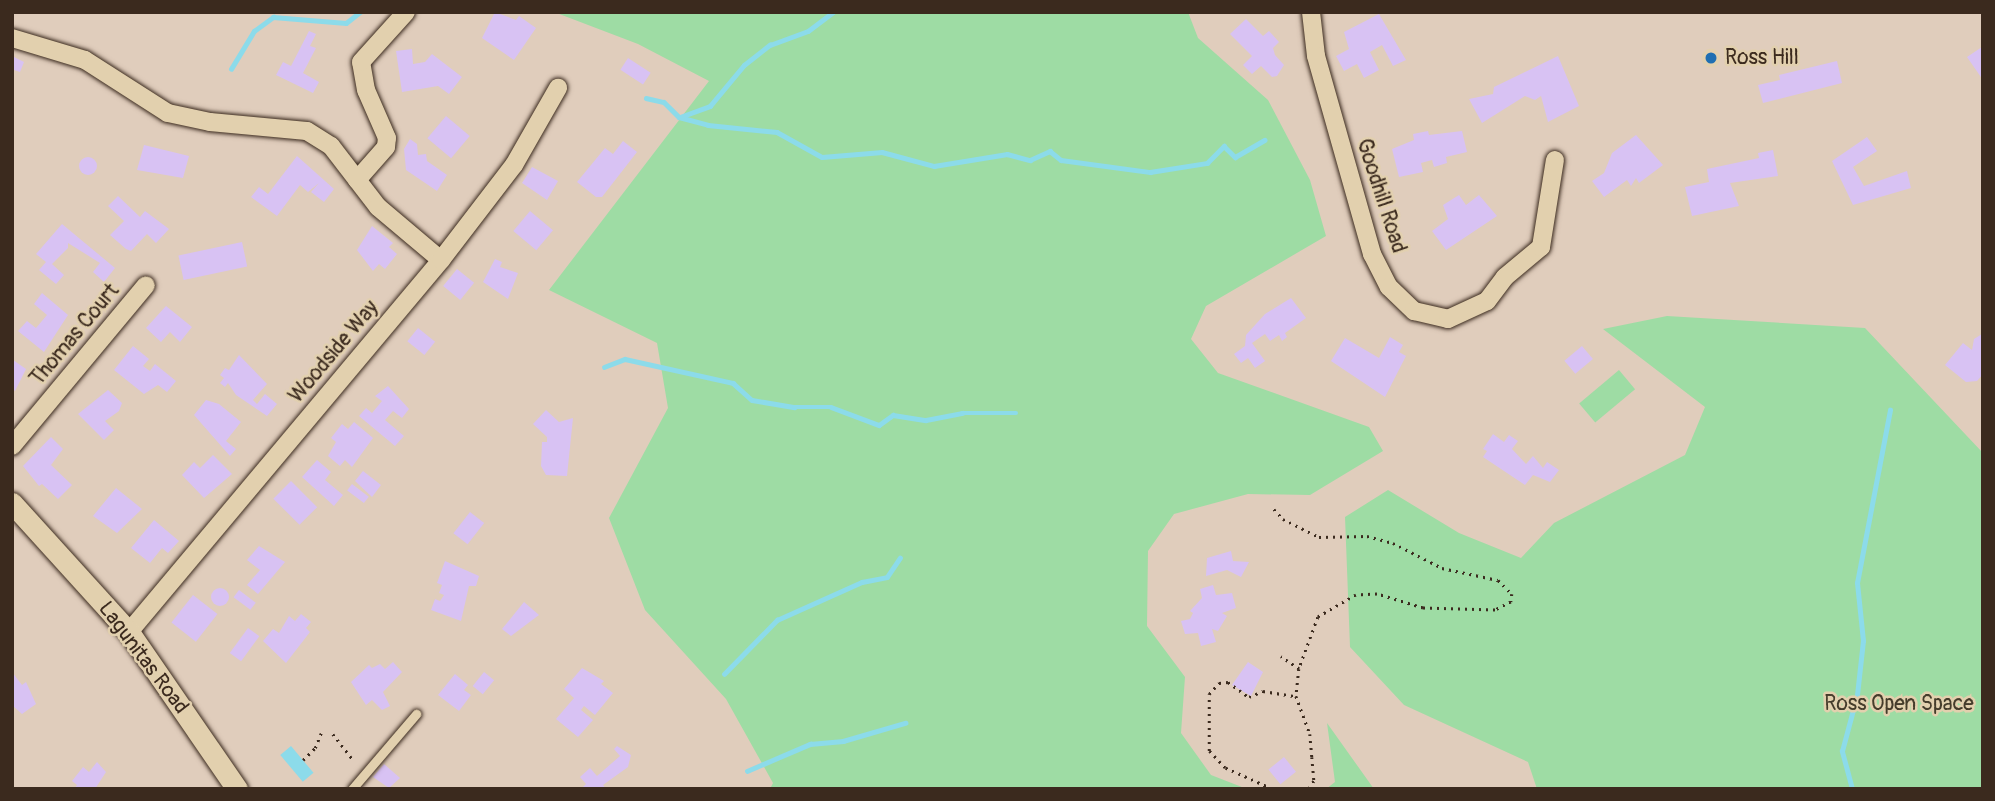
<!DOCTYPE html>
<style>
body{margin:0}
#map{position:relative;width:1995px;height:801px;overflow:hidden;background:#e0cdbc;font-family:Pangolin,sans-serif}
div>[style]{position:absolute}
.green>*{inset:0;background:#9edca4;transform-origin:0 0}
.water>*{inset:0;background:#8cdbea;transform-origin:0 0}
.stream>*{height:4.5px;margin:-2.25px;padding:0 2.25px;transform-origin:2.25px;border-radius:2.25px;background:#8cdbea}
.building>*{inset:0;background:#d8c2f3;transform-origin:0 0}
.round{border-radius:50%}
.path>*{height:2.5px;margin-top:-1.25px;transform-origin:0;background:repeating-linear-gradient(90deg,#3b2a1e 0 2px,transparent 0 7px)}
.roads{filter:drop-shadow(0 0 2px #3b2a1e) drop-shadow(0 0 2px #3b2a1e)}
.service>*{height:9px;margin:-4.5px;padding:0 4.5px;transform-origin:4.5px;border-radius:4.5px;background:#e2d0ae}
.minor>*{height:18px;margin:-9px;padding:0 9px;transform-origin:9px;border-radius:9px;background:#e2d0ae}
.tertiary>*{height:21px;margin:-10.5px;padding:0 10.5px;transform-origin:10.5px;border-radius:10.5px;background:#e2d0ae}
.dots>*{width:19px;height:19px;translate:-50% -50%;box-sizing:border-box;border:4px solid #e2d0ae;border-radius:50%}
span{translate:-50% -50%;white-space:nowrap;text-align:center;line-height:1.15;-webkit-text-stroke:5px #e2d0ae;paint-order:stroke}
.poi-label{font-size:21px;color:#3b2a1e}
.left{translate:0 -50%;text-align:left}
.street-label{font-size:21px;color:#3b2a1e}
.park-label{font-size:21px;color:#453c2b}
.frame{position:absolute;inset:0;border:14px solid #3b2a1e;pointer-events:none}
</style>
<div id="map">
<div class="green">
<i style="clip-path:polygon(554px 12px,1188px 12px,1198px 38px,1268px 100px,1310px 180px,1326px 236px,1206px 306px,1191px 339px,1218px 373px,1369px 427px,1383px 451px,1310px 495px,1248px 494px,1174px 514px,1148px 551px,1147px 626px,1185px 677px,1181px 733px,1211px 775px,1247px 789px,770px 789px,773px 783px,726px 699px,645px 610px,609px 518px,668px 408px,657px 343px,549px 290px,709px 81px,638px 44px)"></i>
<i style="clip-path:polygon(1667px 316px,1865px 328px,1983px 453px,1983px 789px,1537px 789px,1528px 762px,1404px 705px,1350px 647px,1345px 517px,1388px 490px,1459px 533px,1521px 558px,1554px 523px,1685px 455px,1705px 407px,1603px 329px)"></i>
<i style="left:1619px;top:370px;width:25px;height:52px;rotate:50deg"></i>
<i style="clip-path:polygon(1327px 723px,1374px 789px,1326px 789px,1335px 782px)"></i>
</div>
<div class="water">
<i style="left:291px;top:746px;width:35px;height:14px;rotate:50deg"></i>
</div>
<div class="stream">
<i style="left:231px;top:69px;width:44px;rotate:-58.8deg"></i>
<i style="left:254px;top:31px;width:24px;rotate:-36deg"></i>
<i style="left:273px;top:17px;width:73px;rotate:4.7deg"></i>
<i style="left:346px;top:23px;width:18px;rotate:-38deg"></i>
<i style="left:646px;top:98px;width:18px;rotate:13deg"></i>
<i style="left:664px;top:102px;width:21px;rotate:45deg"></i>
<i style="left:679px;top:117px;width:30px;rotate:15deg"></i>
<i style="left:708px;top:125px;width:69px;rotate:5.8deg"></i>
<i style="left:777px;top:132px;width:51px;rotate:29.1deg"></i>
<i style="left:822px;top:157px;width:60px;rotate:-4.8deg"></i>
<i style="left:882px;top:152px;width:54px;rotate:15.1deg"></i>
<i style="left:934px;top:166px;width:74px;rotate:-9.3deg"></i>
<i style="left:1007px;top:154px;width:24px;rotate:15deg"></i>
<i style="left:1030px;top:160px;width:22px;rotate:-24deg"></i>
<i style="left:1050px;top:151px;width:14px;rotate:39deg"></i>
<i style="left:1061px;top:160px;width:90px;rotate:7.7deg"></i>
<i style="left:1150px;top:172px;width:58px;rotate:-9deg"></i>
<i style="left:1207px;top:163px;width:24px;rotate:-45deg"></i>
<i style="left:1224px;top:146px;width:16px;rotate:45deg"></i>
<i style="left:1235px;top:157px;width:34px;rotate:-30deg"></i>
<i style="left:680px;top:117px;width:32px;rotate:-20deg"></i>
<i style="left:710px;top:106px;width:53px;rotate:-50.3deg"></i>
<i style="left:744px;top:65px;width:33px;rotate:-38deg"></i>
<i style="left:770px;top:45px;width:40px;rotate:-20.2deg"></i>
<i style="left:808px;top:31px;width:31px;rotate:-37deg"></i>
<i style="left:604px;top:367px;width:22px;rotate:-21deg"></i>
<i style="left:625px;top:359px;width:111px;rotate:12.5deg"></i>
<i style="left:733px;top:383px;width:25px;rotate:42deg"></i>
<i style="left:752px;top:400px;width:43px;rotate:9.5deg"></i>
<i style="left:794px;top:407px;width:37px"></i>
<i style="left:831px;top:407px;width:51px;rotate:20.6deg"></i>
<i style="left:879px;top:425px;width:17px;rotate:-36deg"></i>
<i style="left:893px;top:415px;width:33px;rotate:9deg"></i>
<i style="left:926px;top:420px;width:37px;rotate:-11deg"></i>
<i style="left:962px;top:413px;width:54px"></i>
<i style="left:724px;top:674px;width:76px;rotate:-45.5deg"></i>
<i style="left:777px;top:620px;width:93px;rotate:-24.1deg"></i>
<i style="left:862px;top:582px;width:25px;rotate:-11deg"></i>
<i style="left:887px;top:577px;width:23px;rotate:-56deg"></i>
<i style="left:747px;top:771px;width:69px;rotate:-23.2deg"></i>
<i style="left:810px;top:744px;width:33px;rotate:-5deg"></i>
<i style="left:843px;top:741px;width:65px;rotate:-16.2deg"></i>
<i style="left:1852px;top:789px;width:39px;rotate:-105deg"></i>
<i style="left:1842px;top:751px;width:58px;rotate:-75deg"></i>
<i style="left:1857px;top:695px;width:54px;rotate:-83.7deg"></i>
<i style="left:1863px;top:641px;width:58px;rotate:-95.9deg"></i>
<i style="left:1857px;top:583px;width:176px;rotate:-79.2deg"></i>
</div>
<div class="building">
<i style="clip-path:polygon(495px 12px,516px 20px,519px 16px,536px 28px,514px 60px,482px 38px)"></i>
<i style="clip-path:polygon(1379px 14px,1406px 60px,1393px 66px,1382px 45px,1370px 52px,1379px 70px,1364px 78px,1357px 64px,1344px 71px,1336px 56px,1349px 49px,1344px 32px)"></i>
<i style="clip-path:polygon(1246px 19px,1263px 36px,1269px 31px,1279px 42px,1273px 48px,1275px 55px,1284px 65px,1277px 76px,1272px 77px,1261px 66px,1252px 74px,1243px 65px,1252px 56px,1230px 34px)"></i>
<i style="clip-path:polygon(309px 31px,316px 34px,310px 46px,316px 48px,303px 73px,319px 82px,313px 93px,276px 75px,283px 62px,291px 66px)"></i>
<i style="clip-path:polygon(1982px 47px,1983px 49px,1983px 80px,1967px 57px)"></i>
<i style="clip-path:polygon(412px 49px,413px 64px,425px 62px,432px 54px,462px 77px,449px 94px,438px 86px,402px 92px,396px 51px)"></i>
<i style="clip-path:polygon(12px 56px,24px 62px,20px 72px,14px 70px,13px 75px)"></i>
<i style="clip-path:polygon(1558px 56px,1579px 106px,1548px 122px,1541px 96px,1535px 100px,1525px 96px,1482px 123px,1469px 99px,1493px 94px,1494px 87px)"></i>
<i style="left:628px;top:58px;width:27px;height:14px;rotate:33deg"></i>
<i style="clip-path:polygon(1837px 61px,1842px 83px,1763px 103px,1758px 85px,1780px 80px,1779px 75px)"></i>
<i style="left:446px;top:116px;width:31px;height:29px;rotate:40deg"></i>
<i style="clip-path:polygon(1428px 131px,1429px 135px,1462px 131px,1467px 152px,1446px 157px,1447px 163px,1434px 167px,1432px 160px,1421px 163px,1423px 172px,1399px 177px,1392px 149px,1414px 140px,1413px 134px)"></i>
<i style="clip-path:polygon(1636px 135px,1663px 165px,1639px 183px,1636px 178px,1631px 186px,1627px 180px,1604px 197px,1592px 181px,1604px 173px,1612px 153px)"></i>
<i style="clip-path:polygon(1867px 137px,1877px 151px,1853px 167px,1864px 186px,1907px 171px,1911px 188px,1853px 205px,1832px 161px)"></i>
<i style="clip-path:polygon(410px 139px,417px 144px,418px 155px,426px 154px,427px 161px,447px 175px,437px 191px,406px 170px,404px 149px)"></i>
<i style="clip-path:polygon(623px 141px,637px 152px,602px 197px,596px 197px,577px 182px,605px 148px,613px 154px)"></i>
<i style="clip-path:polygon(144px 145px,189px 156px,183px 178px,137px 170px)"></i>
<i style="clip-path:polygon(1773px 150px,1778px 176px,1730px 183px,1739px 206px,1692px 216px,1685px 187px,1709px 182px,1707px 169px,1759px 158px,1758px 153px)"></i>
<i style="clip-path:polygon(297px 156px,334px 189px,324px 202px,311px 192px,319px 183px,308px 192px,300px 185px,277px 216px,251px 197px,259px 187px,268px 194px)"></i>
<i class="round" style="left:79px;top:157px;width:18px;height:18px"></i>
<i style="clip-path:polygon(532px 167px,558px 181px,547px 200px,522px 183px)"></i>
<i style="clip-path:polygon(1459px 195px,1466px 205px,1479px 195px,1497px 216px,1446px 250px,1432px 231px,1448px 219px,1443px 205px)"></i>
<i style="clip-path:polygon(118px 196px,140px 217px,145px 211px,169px 229px,156px 243px,147px 234px,131px 251px,126px 249px,110px 235px,124px 221px,108px 206px)"></i>
<i style="left:530px;top:211px;width:30px;height:26px;rotate:40deg"></i>
<i style="clip-path:polygon(62px 224px,115px 268px,104px 282px,93px 272px,100px 263px,68px 243px,68px 248px,52px 264px,64px 275px,56px 284px,39px 270px,46px 262px,36px 254px)"></i>
<i style="clip-path:polygon(372px 226px,393px 243px,389px 247px,397px 254px,385px 269px,379px 264px,373px 271px,357px 250px)"></i>
<i style="left:242px;top:242px;width:25px;height:65px;rotate:78deg"></i>
<i style="clip-path:polygon(495px 259px,502px 262px,500px 267px,518px 273px,508px 299px,483px 282px)"></i>
<i style="left:457px;top:269px;width:22px;height:22px;rotate:39deg"></i>
<i style="clip-path:polygon(42px 293px,68px 315px,44px 352px,18px 331px,27px 321px,36px 328px,47px 315px,34px 304px)"></i>
<i style="clip-path:polygon(1291px 298px,1306px 318px,1285px 333px,1287px 337px,1282px 341px,1279px 335px,1270px 341px,1265px 334px,1252px 343px,1265px 361px,1255px 368px,1248px 358px,1241px 363px,1234px 354px,1245px 346px,1246px 335px,1265px 314px)"></i>
<i style="clip-path:polygon(166px 306px,192px 327px,180px 342px,170px 332px,161px 342px,146px 328px)"></i>
<i style="left:418px;top:328px;width:22px;height:17px;rotate:39deg"></i>
<i style="clip-path:polygon(1982px 334px,1983px 374px,1977px 381px,1966px 382px,1945px 365px,1963px 343px,1972px 350px,1974px 339px)"></i>
<i style="clip-path:polygon(1390px 337px,1403px 345px,1399px 352px,1406px 356px,1385px 397px,1331px 361px,1345px 338px,1379px 358px)"></i>
<i style="clip-path:polygon(133px 346px,149px 359px,143px 366px,150px 371px,155px 364px,176px 381px,167px 392px,158px 385px,144px 394px,114px 370px)"></i>
<i style="left:1582px;top:346px;width:17px;height:23px;rotate:50deg"></i>
<i style="clip-path:polygon(239px 355px,267px 384px,253px 400px,257px 404px,265px 394px,277px 404px,267px 416px,236px 395px,228px 383px,225px 387px,220px 383px,224px 378px,220px 375px,225px 368px,229px 370px)"></i>
<i style="clip-path:polygon(13px 360px,26px 369px,15px 391px,12px 388px)"></i>
<i style="clip-path:polygon(388px 386px,409px 409px,402px 418px,393px 411px,385px 420px,404px 436px,395px 446px,359px 416px,366px 408px,372px 413px,382px 401px,375px 396px)"></i>
<i style="clip-path:polygon(108px 390px,122px 403px,119px 411px,105px 421px,114px 430px,104px 440px,78px 414px)"></i>
<i style="clip-path:polygon(206px 400px,219px 404px,241px 422px,226px 441px,236px 449px,230px 456px,194px 415px)"></i>
<i style="clip-path:polygon(546px 410px,559px 422px,573px 418px,567px 476px,546px 475px,541px 466px,542px 442px,547px 442px,547px 437px,533px 424px)"></i>
<i style="clip-path:polygon(354px 422px,373px 438px,352px 467px,345px 460px,340px 466px,328px 456px,336px 442px,331px 438px,342px 424px,348px 429px)"></i>
<i style="clip-path:polygon(1493px 434px,1504px 442px,1509px 435px,1518px 441px,1512px 449px,1526px 464px,1533px 456px,1543px 468px,1547px 462px,1559px 470px,1550px 482px,1533px 475px,1525px 485px,1483px 457px,1487px 451px,1483px 449px)"></i>
<i style="clip-path:polygon(51px 437px,63px 449px,51px 465px,72px 485px,58px 499px,42px 484px,39px 486px,23px 466px)"></i>
<i style="clip-path:polygon(213px 455px,232px 474px,204px 498px,182px 475px,194px 462px,200px 468px)"></i>
<i style="clip-path:polygon(317px 460px,331px 472px,325px 480px,343px 495px,334px 506px,302px 477px)"></i>
<i style="clip-path:polygon(363px 471px,381px 485px,372px 497px,355px 481px)"></i>
<i style="left:291px;top:481px;width:37px;height:25px;rotate:45deg"></i>
<i style="left:352px;top:484px;width:21px;height:8px;rotate:37deg"></i>
<i style="clip-path:polygon(116px 488px,142px 509px,117px 533px,93px 516px)"></i>
<i style="left:470px;top:512px;width:18px;height:27px;rotate:38deg"></i>
<i style="clip-path:polygon(154px 520px,179px 541px,168px 553px,162px 548px,150px 563px,131px 548px)"></i>
<i style="clip-path:polygon(259px 546px,285px 562px,258px 594px,247px 585px,260px 570px,247px 560px)"></i>
<i style="clip-path:polygon(1231px 551px,1233px 561px,1249px 562px,1241px 577px,1227px 570px,1206px 576px,1207px 558px)"></i>
<i style="clip-path:polygon(445px 561px,479px 576px,476px 586px,469px 586px,461px 621px,431px 610px,435px 599px,440px 601px,444px 595px,439px 593px,442px 585px,437px 583px)"></i>
<i style="clip-path:polygon(1213px 585px,1216px 595px,1232px 593px,1236px 608px,1222px 613px,1227px 616px,1218px 631px,1212px 629px,1216px 642px,1201px 646px,1198px 633px,1185px 634px,1181px 621px,1190px 619px,1193px 613px,1190px 611px,1202px 598px,1200px 589px)"></i>
<i class="round" style="left:211px;top:588px;width:18px;height:18px"></i>
<i style="left:239px;top:590px;width:21px;height:9px;rotate:37deg"></i>
<i style="left:193px;top:595px;width:31px;height:35px;rotate:38deg"></i>
<i style="clip-path:polygon(524px 602px,539px 615px,511px 636px,502px 629px)"></i>
<i style="clip-path:polygon(301px 614px,311px 622px,306px 628px,310px 632px,286px 663px,263px 641px,273px 629px,279px 633px,289px 616px,295px 621px)"></i>
<i style="left:248px;top:628px;width:14px;height:31px;rotate:36deg"></i>
<i style="clip-path:polygon(393px 662px,402px 672px,383px 692px,390px 706px,382px 710px,372px 700px,366px 705px,351px 682px,369px 665px,372px 668px,380px 664px,385px 669px)"></i>
<i style="clip-path:polygon(1248px 662px,1263px 672px,1251px 696px,1232px 685px)"></i>
<i style="clip-path:polygon(582px 668px,604px 681px,601px 684px,613px 693px,595px 715px,584px 706px,581px 710px,593px 720px,578px 737px,556px 719px,574px 698px,564px 689px)"></i>
<i style="clip-path:polygon(12px 672px,22px 685px,26px 682px,36px 704px,22px 714px,12px 705px)"></i>
<i style="left:484px;top:672px;width:13px;height:18px;rotate:39deg"></i>
<i style="clip-path:polygon(455px 674px,468px 685px,464px 690px,471px 695px,459px 711px,438px 695px)"></i>
<i style="clip-path:polygon(617px 746px,631px 755px,628px 767px,603px 785px,606px 789px,581px 789px,586px 784px,580px 777px,590px 768px,597px 776px,620px 756px,614px 749px)"></i>
<i style="left:1284px;top:757px;width:19px;height:20px;rotate:51deg"></i>
<i style="clip-path:polygon(97px 762px,106px 772px,95px 789px,74px 789px,77px 785px,72px 781px,83px 767px,89px 772px)"></i>
<i style="clip-path:polygon(384px 764px,400px 778px,389px 788px,373px 777px)"></i>
</div>
<div class="path">
<i style="left:1274px;top:509px;width:13px;rotate:48deg"></i>
<i style="left:1283px;top:519px;width:40px;rotate:26.6deg"></i>
<i style="left:1319px;top:537px;width:48px;rotate:-1.2deg"></i>
<i style="left:1367px;top:536px;width:27px;rotate:15deg"></i>
<i style="left:1393px;top:543px;width:55px;rotate:27deg"></i>
<i style="left:1442px;top:568px;width:57px;rotate:12.1deg"></i>
<i style="left:1498px;top:580px;width:20px;rotate:45deg"></i>
<i style="left:1512px;top:594px;width:8px;rotate:97deg"></i>
<i style="left:1511px;top:602px;width:18px;rotate:153deg"></i>
<i style="left:1495px;top:610px;width:72px;rotate:-178.4deg"></i>
<i style="left:1423px;top:608px;width:48px;rotate:-163.1deg"></i>
<i style="left:1377px;top:594px;width:21px;rotate:177deg"></i>
<i style="left:1356px;top:595px;width:44px;rotate:149.9deg"></i>
<i style="left:1318px;top:617px;width:55px;rotate:110.1deg"></i>
<i style="left:1299px;top:669px;width:22px;rotate:-146deg"></i>
<i style="left:1299px;top:669px;width:27px;rotate:96deg"></i>
<i style="left:1296px;top:696px;width:40px;rotate:69.8deg"></i>
<i style="left:1310px;top:734px;width:23px;rotate:85deg"></i>
<i style="left:1312px;top:757px;width:24px;rotate:85deg"></i>
<i style="left:1314px;top:781px;width:9px;rotate:122deg"></i>
<i style="left:333px;top:734px;width:31px;rotate:52deg"></i>
<i style="left:303px;top:760px;width:17px;rotate:-45deg"></i>
<i style="left:315px;top:748px;width:16px;rotate:-68deg"></i>
<i style="left:1272px;top:789px;width:51px;rotate:-155.9deg"></i>
<i style="left:1225px;top:768px;width:23px;rotate:-133deg"></i>
<i style="left:1209px;top:751px;width:57px;rotate:-90deg"></i>
<i style="left:1209px;top:694px;width:15px;rotate:-48deg"></i>
<i style="left:1219px;top:683px;width:9px;rotate:-6deg"></i>
<i style="left:1228px;top:682px;width:26px;rotate:36deg"></i>
<i style="left:1249px;top:697px;width:15px;rotate:-23deg"></i>
<i style="left:1263px;top:691px;width:33px;rotate:9deg"></i>
</div>
<div class="roads">
<div class="service">
<i style="left:352px;top:789px;width:99px;rotate:-49.5deg"></i>
</div>
<div class="minor">
<i style="left:1311px;top:12px;width:44px;rotate:83.5deg"></i>
<i style="left:1316px;top:56px;width:206px;rotate:74.2deg"></i>
<i style="left:1372px;top:254px;width:37px;rotate:63deg"></i>
<i style="left:1389px;top:287px;width:35px;rotate:44deg"></i>
<i style="left:1414px;top:311px;width:35px;rotate:13deg"></i>
<i style="left:1448px;top:319px;width:43px;rotate:-24.8deg"></i>
<i style="left:1487px;top:301px;width:30px;rotate:-53deg"></i>
<i style="left:1505px;top:277px;width:47px;rotate:-39.8deg"></i>
<i style="left:1541px;top:247px;width:88px;rotate:-80.9deg"></i>
<i style="left:12px;top:38px;width:76px;rotate:16.8deg"></i>
<i style="left:85px;top:60px;width:98px;rotate:32.6deg"></i>
<i style="left:168px;top:113px;width:43px;rotate:12.1deg"></i>
<i style="left:210px;top:122px;width:97px;rotate:5.3deg"></i>
<i style="left:307px;top:131px;width:28px;rotate:32deg"></i>
<i style="left:331px;top:146px;width:77px;rotate:52.4deg"></i>
<i style="left:378px;top:207px;width:82px;rotate:40.1deg"></i>
<i style="left:357px;top:180px;width:44px;rotate:-48.7deg"></i>
<i style="left:386px;top:147px;width:9px;rotate:-84deg"></i>
<i style="left:387px;top:138px;width:52px;rotate:-113.6deg"></i>
<i style="left:366px;top:90px;width:28px;rotate:-100deg"></i>
<i style="left:361px;top:62px;width:67px;rotate:-48deg"></i>
<i style="left:12px;top:446px;width:209px;rotate:-50.2deg"></i>
<i style="left:129px;top:632px;width:486px;rotate:-50deg"></i>
<i style="left:441px;top:260px;width:120px;rotate:-52.5deg"></i>
<i style="left:514px;top:165px;width:89px;rotate:-60.3deg"></i>
</div>
<div class="tertiary">
<i style="left:12px;top:503px;width:174px;rotate:47.8deg"></i>
<i style="left:129px;top:632px;width:191px;rotate:55.5deg"></i>
</div>
</div>
<div class="dots">
<i style="left:1711px;top:58px;background:#1f6fb2"></i>
</div>
<div class="poi-label">
<span class="left" style="left:1725px;top:58px">Ross Hill</span>
</div>
<div class="street-label">
<span style="left:1381px;top:196px;rotate:72deg">Goodhill Road</span>
<span style="left:75px;top:335px;rotate:-50deg">Thomas Court</span>
<span style="left:334px;top:352px;rotate:-50deg">Woodside Way</span>
<span style="left:143px;top:658px;rotate:53deg">Lagunitas Road</span>
</div>
<div class="park-label">
<span style="left:1899px;top:704px">Ross Open Space</span>
</div>
<div class="frame"></div>
</div>
